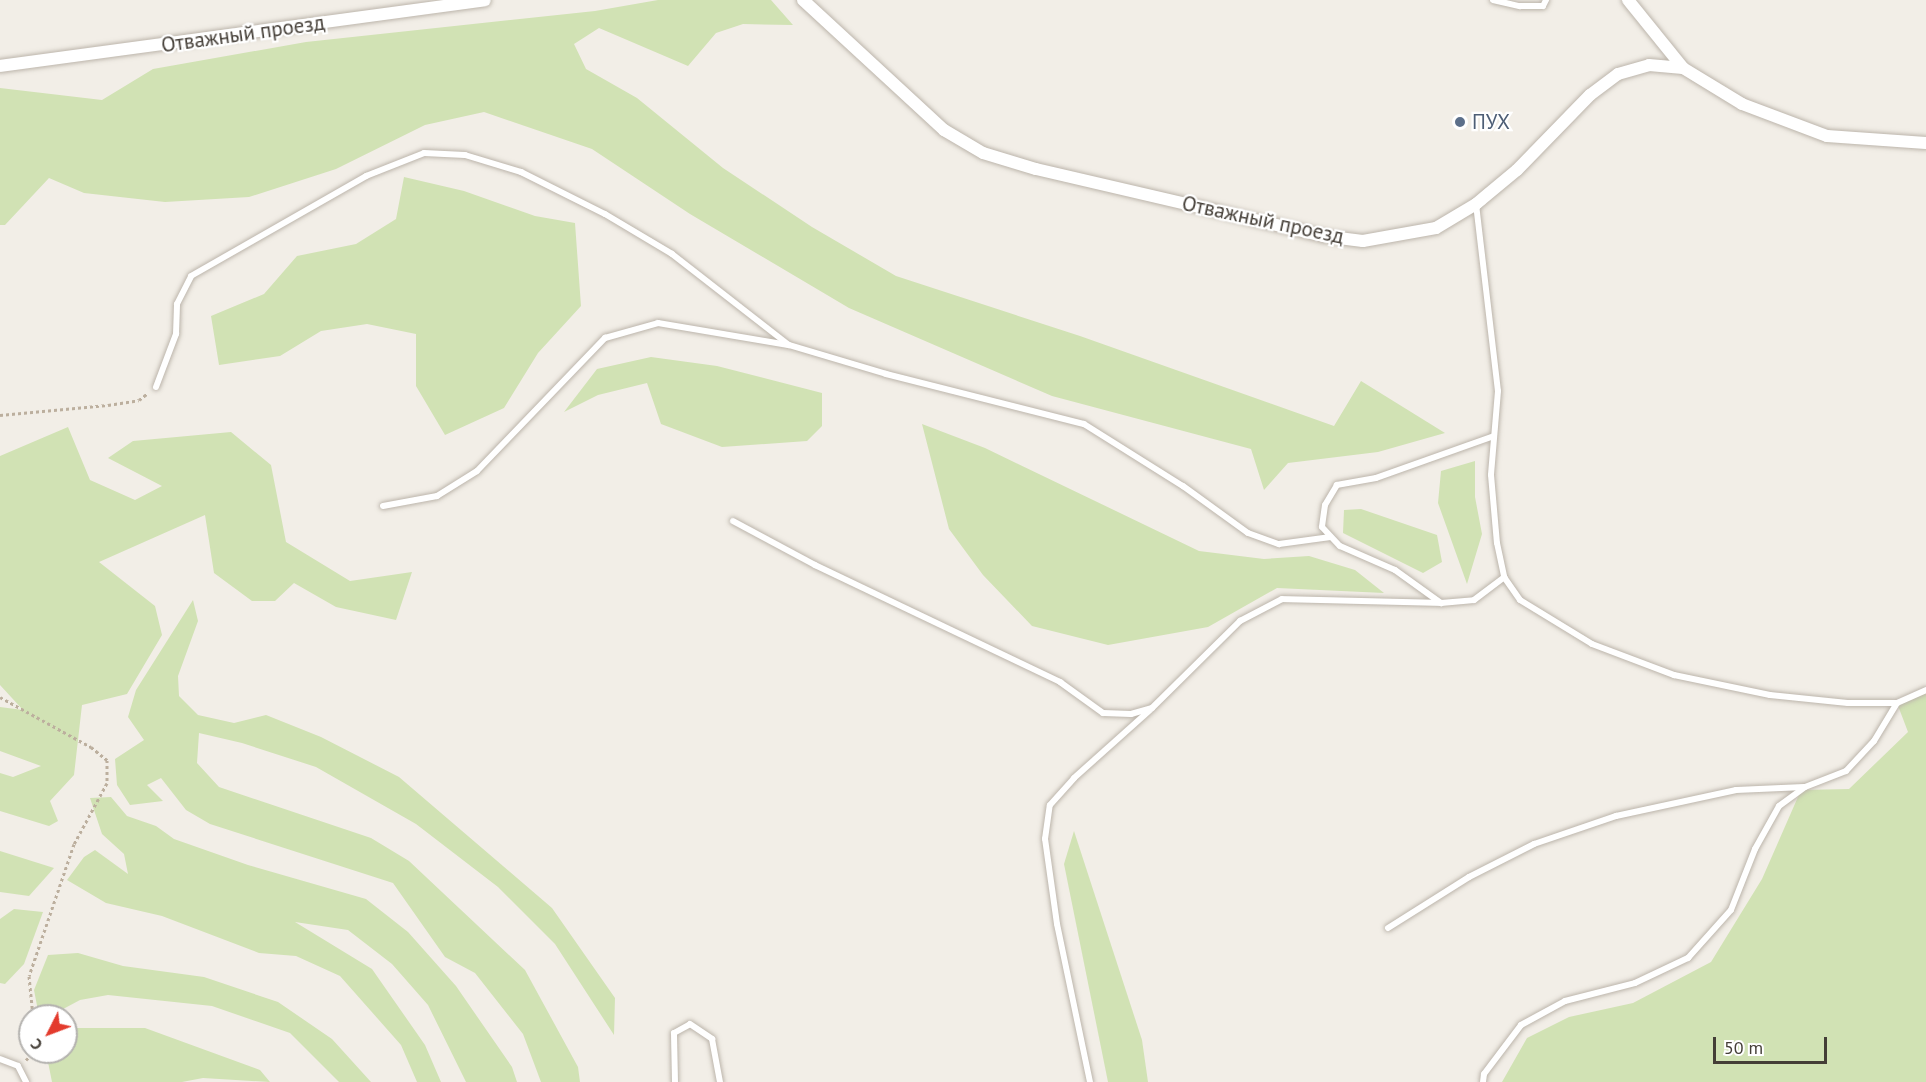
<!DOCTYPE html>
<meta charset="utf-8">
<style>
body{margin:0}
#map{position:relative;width:1926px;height:1082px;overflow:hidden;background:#f2eee7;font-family:"PT Sans",sans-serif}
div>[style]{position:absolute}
.green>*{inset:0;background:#d1e2b4}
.path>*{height:3px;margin-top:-1.5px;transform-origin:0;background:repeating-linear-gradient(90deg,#bcaf9e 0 3px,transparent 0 6px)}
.roads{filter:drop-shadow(0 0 2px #bcb5ab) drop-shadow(0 0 2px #bcb5ab)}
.lane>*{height:6px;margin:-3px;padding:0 3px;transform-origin:3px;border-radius:3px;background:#fff}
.street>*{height:12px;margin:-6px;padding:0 6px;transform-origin:6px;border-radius:6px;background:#fff}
.dots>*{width:16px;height:16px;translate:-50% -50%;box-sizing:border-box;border:3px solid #fff;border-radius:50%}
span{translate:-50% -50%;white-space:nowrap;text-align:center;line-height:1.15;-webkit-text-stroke:4.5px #fff;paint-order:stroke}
.street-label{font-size:21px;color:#443e37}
.service-label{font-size:21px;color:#4e5e75}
.left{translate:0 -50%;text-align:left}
.north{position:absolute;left:18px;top:1004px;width:60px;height:60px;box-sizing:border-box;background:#fff;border:2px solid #b4b2af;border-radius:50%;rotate:228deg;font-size:16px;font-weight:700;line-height:24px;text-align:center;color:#443e37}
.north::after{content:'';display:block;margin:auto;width:21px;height:27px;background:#e33b2d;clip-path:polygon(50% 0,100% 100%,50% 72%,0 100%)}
.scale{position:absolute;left:1713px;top:1037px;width:114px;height:27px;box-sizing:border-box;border:3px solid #443e37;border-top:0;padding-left:8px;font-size:18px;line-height:21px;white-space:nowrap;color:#443e37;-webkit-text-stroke:4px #fff;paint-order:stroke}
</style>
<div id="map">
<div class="green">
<i style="clip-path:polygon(658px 0,771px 0,793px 25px,743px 24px,716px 33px,688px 66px,599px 28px,574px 44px,586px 69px,637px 98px,723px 168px,812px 227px,896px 276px,1080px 336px,1334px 426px,1361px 381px,1445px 433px,1378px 452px,1288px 463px,1264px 490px,1251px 449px,1052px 396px,849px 308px,690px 214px,592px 149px,484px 112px,425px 125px,336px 169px,249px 197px,165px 202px,84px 193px,49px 178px,5px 225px,0 225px,0 88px,102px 100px,153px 69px,306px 42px,595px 11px)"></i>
<i style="clip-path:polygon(404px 177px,464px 191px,535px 216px,575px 223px,581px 306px,538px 353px,504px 408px,445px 435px,416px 386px,416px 334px,367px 324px,321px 331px,280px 356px,219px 365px,211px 316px,264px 294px,297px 256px,356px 244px,396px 219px)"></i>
<i style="clip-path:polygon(651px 357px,717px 366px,822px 393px,822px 426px,807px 441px,722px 447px,661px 424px,647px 383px,598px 395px,564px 412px,597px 369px)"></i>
<i style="clip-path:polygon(922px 424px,985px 448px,1199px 551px,1264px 559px,1309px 556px,1355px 570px,1384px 593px,1277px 588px,1208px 627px,1108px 645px,1032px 626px,983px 575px,949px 529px)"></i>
<i style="clip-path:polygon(68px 427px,90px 480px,135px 500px,162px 486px,108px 458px,133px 441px,231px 432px,271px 465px,286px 542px,350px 581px,412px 572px,396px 620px,336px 607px,294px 583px,275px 601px,252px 601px,214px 573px,205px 515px,99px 562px,155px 606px,162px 635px,127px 694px,82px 705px,74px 775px,50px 801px,58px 821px,49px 826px,0 811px,0 773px,13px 777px,41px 766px,0 751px,0 707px,23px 710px,0 685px,0 456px)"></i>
<i style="clip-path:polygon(1475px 461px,1475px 497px,1482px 534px,1467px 584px,1438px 503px,1441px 471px)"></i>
<i style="clip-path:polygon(1361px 509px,1437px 535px,1442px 562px,1423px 573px,1343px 533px,1344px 510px)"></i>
<i style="clip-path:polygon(193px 600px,198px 621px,178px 676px,179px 696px,198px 715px,234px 723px,266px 715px,321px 737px,399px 777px,552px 908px,615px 998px,614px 1035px,555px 944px,498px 887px,416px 824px,316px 767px,242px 743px,199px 733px,197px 763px,219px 787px,371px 838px,409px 861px,525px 970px,578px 1067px,580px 1082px,541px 1082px,523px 1034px,475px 973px,445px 957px,393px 883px,210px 824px,186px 810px,161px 778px,147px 785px,163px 801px,130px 805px,117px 785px,115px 759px,144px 740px,128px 717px,136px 690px)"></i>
<i style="clip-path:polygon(1926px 690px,1926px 1082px,1502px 1082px,1527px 1038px,1569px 1017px,1633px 1003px,1711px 962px,1762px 879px,1801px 790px,1849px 789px,1908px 732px,1897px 703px)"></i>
<i style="clip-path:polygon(111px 797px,127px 816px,156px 826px,174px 839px,248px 865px,366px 899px,408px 932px,456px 986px,512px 1067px,517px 1082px,466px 1082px,428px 1005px,392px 964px,348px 930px,295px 922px,372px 969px,425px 1045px,441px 1082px,417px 1082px,401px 1045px,340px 976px,296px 956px,259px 953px,162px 916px,106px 903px,67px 880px,84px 857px,95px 850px,128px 874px,124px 854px,102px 834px,90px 798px)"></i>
<i style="clip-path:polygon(1074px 831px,1142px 1040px,1148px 1082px,1108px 1082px,1064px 864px)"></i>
<i style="clip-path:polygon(0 851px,54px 868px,29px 896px,0 892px)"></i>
<i style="clip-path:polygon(14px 909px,43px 912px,24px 964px,5px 984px,0 983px,0 919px)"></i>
<i style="clip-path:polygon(78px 953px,123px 966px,204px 977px,278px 1002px,332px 1039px,371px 1082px,339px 1082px,290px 1033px,212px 1006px,108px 995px,80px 1000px,50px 1016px,39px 1016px,34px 990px,48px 955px)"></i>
<i style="clip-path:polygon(76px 1028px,145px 1028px,260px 1070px,270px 1082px,203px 1078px,182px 1082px,52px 1082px,46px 1052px,66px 1052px,66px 1031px)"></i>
</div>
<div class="path">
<i style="left:0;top:415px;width:108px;rotate:-5.3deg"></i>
<i style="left:108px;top:405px;width:31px;rotate:-9deg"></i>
<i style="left:139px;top:400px;width:11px;rotate:-38deg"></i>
<i style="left:0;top:697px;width:104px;rotate:28.8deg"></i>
<i style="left:91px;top:747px;width:21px;rotate:39deg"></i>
<i style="left:107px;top:760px;width:23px;rotate:90deg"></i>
<i style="left:107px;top:783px;width:69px;rotate:118.4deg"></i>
<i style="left:74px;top:844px;width:139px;rotate:108.8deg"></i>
<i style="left:29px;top:976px;width:40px;rotate:84.3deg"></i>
<i style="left:26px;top:1060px;width:11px;rotate:-45deg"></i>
</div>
<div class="roads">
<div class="lane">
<i style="left:1493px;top:0;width:28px;rotate:13deg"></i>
<i style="left:1520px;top:6px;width:23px"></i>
<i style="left:1543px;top:6px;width:7px;rotate:-63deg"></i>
<i style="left:1476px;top:204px;width:188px;rotate:83.3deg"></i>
<i style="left:1498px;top:391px;width:84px;rotate:94.8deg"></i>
<i style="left:1491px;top:475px;width:68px;rotate:85deg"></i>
<i style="left:1497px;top:543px;width:35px;rotate:78deg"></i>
<i style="left:1504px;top:577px;width:28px;rotate:55deg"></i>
<i style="left:1520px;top:600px;width:84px;rotate:31.4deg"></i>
<i style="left:1592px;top:644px;width:88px;rotate:20.7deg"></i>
<i style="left:1674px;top:675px;width:98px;rotate:11.8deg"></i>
<i style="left:1770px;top:695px;width:78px;rotate:5.9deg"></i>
<i style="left:1848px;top:703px;width:49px"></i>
<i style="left:1897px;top:703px;width:32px;rotate:-24deg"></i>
<i style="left:156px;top:387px;width:57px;rotate:-69.3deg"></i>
<i style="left:176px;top:334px;width:30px;rotate:-88deg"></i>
<i style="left:177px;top:304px;width:31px;rotate:-63deg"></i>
<i style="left:191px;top:276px;width:202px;rotate:-29.7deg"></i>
<i style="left:366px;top:176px;width:62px;rotate:-21.6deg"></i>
<i style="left:424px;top:153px;width:41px;rotate:2.8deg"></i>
<i style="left:465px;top:155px;width:59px;rotate:16.9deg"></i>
<i style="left:521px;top:172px;width:94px;rotate:26.6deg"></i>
<i style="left:605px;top:214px;width:78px;rotate:30.8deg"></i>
<i style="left:672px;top:254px;width:148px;rotate:37.9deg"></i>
<i style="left:789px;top:345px;width:101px;rotate:16.6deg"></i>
<i style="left:886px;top:374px;width:204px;rotate:14.2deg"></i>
<i style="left:1084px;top:424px;width:117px;rotate:32.1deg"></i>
<i style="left:1183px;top:486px;width:80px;rotate:35.9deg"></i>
<i style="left:1248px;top:533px;width:33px;rotate:20deg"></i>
<i style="left:1279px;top:544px;width:52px;rotate:-7.7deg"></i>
<i style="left:1494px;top:436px;width:125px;rotate:160.4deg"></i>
<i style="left:1376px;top:478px;width:40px;rotate:170deg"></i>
<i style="left:1337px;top:485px;width:23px;rotate:121deg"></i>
<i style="left:1325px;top:505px;width:22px;rotate:98deg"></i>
<i style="left:1322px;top:527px;width:26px;rotate:47deg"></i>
<i style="left:1340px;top:546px;width:60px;rotate:23.6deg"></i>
<i style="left:1395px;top:570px;width:57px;rotate:35.7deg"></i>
<i style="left:1441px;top:603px;width:33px;rotate:-5deg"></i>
<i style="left:1474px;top:600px;width:38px;rotate:-37deg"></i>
<i style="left:383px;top:506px;width:55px;rotate:-10.5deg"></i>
<i style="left:437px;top:496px;width:47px;rotate:-32deg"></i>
<i style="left:477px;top:471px;width:185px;rotate:-46.1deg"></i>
<i style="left:605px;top:338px;width:55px;rotate:-15.8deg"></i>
<i style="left:658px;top:323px;width:132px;rotate:9.6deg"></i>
<i style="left:733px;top:521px;width:93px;rotate:28.2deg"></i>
<i style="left:815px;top:565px;width:272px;rotate:25.5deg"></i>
<i style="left:1060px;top:682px;width:53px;rotate:35.8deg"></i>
<i style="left:1103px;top:713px;width:28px;rotate:2deg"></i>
<i style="left:1131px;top:714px;width:22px;rotate:-16deg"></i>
<i style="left:1152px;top:708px;width:124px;rotate:-44.7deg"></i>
<i style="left:1240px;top:621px;width:47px;rotate:-27.6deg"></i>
<i style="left:1282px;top:599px;width:159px;rotate:1.4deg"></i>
<i style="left:1388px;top:928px;width:96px;rotate:-32.2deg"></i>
<i style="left:1469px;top:877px;width:73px;rotate:-26.9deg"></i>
<i style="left:1534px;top:844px;width:87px;rotate:-18.9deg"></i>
<i style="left:1616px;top:816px;width:123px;rotate:-12.2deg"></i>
<i style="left:1736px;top:790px;width:68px;rotate:-2.5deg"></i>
<i style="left:0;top:1059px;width:19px;rotate:21deg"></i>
<i style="left:18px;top:1066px;width:18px;rotate:63deg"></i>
<i style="left:675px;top:1082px;width:49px;rotate:-91.2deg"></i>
<i style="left:674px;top:1033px;width:18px;rotate:-29deg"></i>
<i style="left:690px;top:1024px;width:27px;rotate:34deg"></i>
<i style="left:712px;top:1039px;width:44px;rotate:79.5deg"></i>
<i style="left:1090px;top:1082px;width:161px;rotate:-101.8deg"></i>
<i style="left:1057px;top:924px;width:86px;rotate:-98deg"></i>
<i style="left:1045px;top:839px;width:34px;rotate:-82deg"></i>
<i style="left:1050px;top:805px;width:36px;rotate:-48deg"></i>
<i style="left:1074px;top:778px;width:102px;rotate:-41.8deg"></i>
<i style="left:1483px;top:1082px;width:8px;rotate:-83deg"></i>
<i style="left:1484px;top:1074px;width:61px;rotate:-52.9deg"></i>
<i style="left:1521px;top:1025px;width:50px;rotate:-28.6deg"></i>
<i style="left:1565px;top:1001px;width:72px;rotate:-14.4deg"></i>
<i style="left:1635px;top:983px;width:59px;rotate:-25.3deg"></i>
<i style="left:1688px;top:958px;width:64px;rotate:-48.1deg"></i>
<i style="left:1731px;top:910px;width:66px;rotate:-68.5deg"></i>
<i style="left:1755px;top:849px;width:49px;rotate:-60.8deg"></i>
<i style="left:1779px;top:806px;width:32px;rotate:-36deg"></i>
<i style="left:1805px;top:787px;width:44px;rotate:-21.3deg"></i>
<i style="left:1846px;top:771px;width:41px;rotate:-47deg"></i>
<i style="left:1874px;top:741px;width:44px;rotate:-58.8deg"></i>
</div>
<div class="street">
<i style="left:803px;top:0;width:192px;rotate:42.7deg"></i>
<i style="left:944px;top:130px;width:45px;rotate:30.5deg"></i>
<i style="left:983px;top:153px;width:55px;rotate:16.8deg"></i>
<i style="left:1036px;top:169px;width:295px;rotate:13.1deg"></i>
<i style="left:1323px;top:236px;width:40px;rotate:7.1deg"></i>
<i style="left:1363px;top:241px;width:74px;rotate:-10.1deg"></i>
<i style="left:1436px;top:228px;width:47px;rotate:-31deg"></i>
<i style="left:1476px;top:204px;width:53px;rotate:-39.7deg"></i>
<i style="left:1517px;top:170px;width:105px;rotate:-45.8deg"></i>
<i style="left:1590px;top:95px;width:35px;rotate:-37deg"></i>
<i style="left:1618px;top:74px;width:32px;rotate:-16deg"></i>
<i style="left:1649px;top:65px;width:34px;rotate:5deg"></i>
<i style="left:1683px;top:68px;width:69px;rotate:31.4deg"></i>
<i style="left:1742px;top:104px;width:91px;rotate:20.6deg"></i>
<i style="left:1827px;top:136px;width:99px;rotate:4deg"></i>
<i style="left:1628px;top:0;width:87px;rotate:51deg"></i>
<i style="left:0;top:66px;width:489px;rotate:-7.7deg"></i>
</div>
</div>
<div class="dots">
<i style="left:1460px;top:122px;background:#5c6f8a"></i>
</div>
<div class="street-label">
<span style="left:243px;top:34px;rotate:-8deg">Отважный проезд</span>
<span style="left:1263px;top:220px;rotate:12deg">Отважный проезд</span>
</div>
<div class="service-label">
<span class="left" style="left:1472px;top:122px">ПУХ</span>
</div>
<div class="north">С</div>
<div class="scale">50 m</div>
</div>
